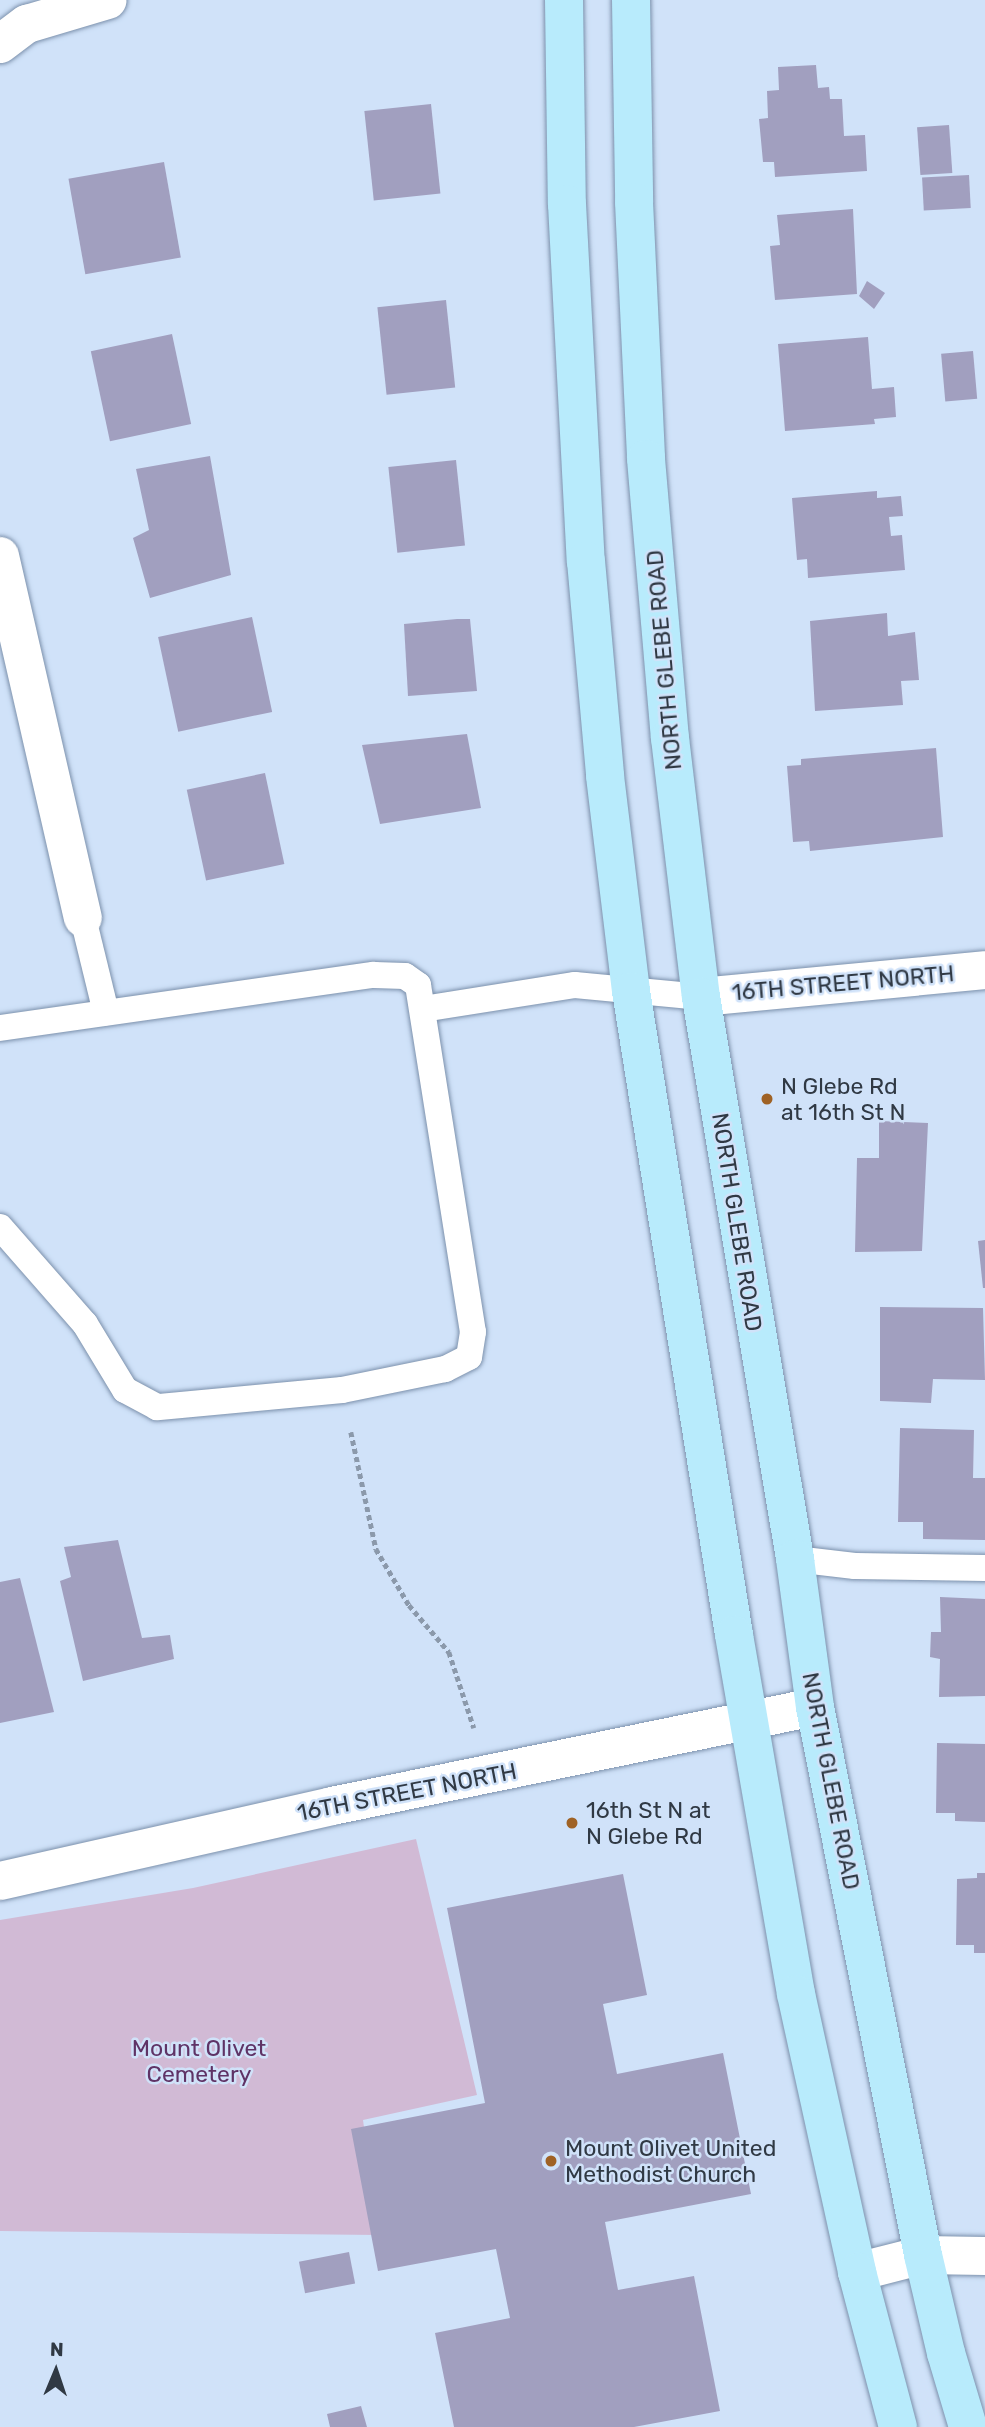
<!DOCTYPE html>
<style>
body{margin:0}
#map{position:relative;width:985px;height:2427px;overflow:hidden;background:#d0e2f9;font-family:Rubik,sans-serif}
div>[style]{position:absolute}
.green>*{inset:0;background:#d1bad5}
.building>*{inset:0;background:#a19fbf;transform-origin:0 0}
.path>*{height:4.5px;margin-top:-2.25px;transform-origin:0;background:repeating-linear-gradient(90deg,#8b99ab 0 5px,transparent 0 8.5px)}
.roads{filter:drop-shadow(0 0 2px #7c91ac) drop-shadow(0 0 2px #7c91ac)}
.service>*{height:26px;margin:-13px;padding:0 13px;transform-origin:13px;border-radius:13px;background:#fff}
.minor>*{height:38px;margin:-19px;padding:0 19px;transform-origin:19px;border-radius:19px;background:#fff}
.tertiary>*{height:38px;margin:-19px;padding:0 19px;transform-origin:19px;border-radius:19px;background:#fff}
.primary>*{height:38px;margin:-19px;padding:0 19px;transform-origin:19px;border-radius:19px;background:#b8ebfc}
.dots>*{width:19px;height:19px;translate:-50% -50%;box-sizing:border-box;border:4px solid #d0e2f9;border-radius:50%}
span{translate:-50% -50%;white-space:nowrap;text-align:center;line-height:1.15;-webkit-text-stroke:5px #d0e2f9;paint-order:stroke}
.street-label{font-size:23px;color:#303944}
.poi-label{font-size:23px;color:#303944}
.left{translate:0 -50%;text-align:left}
.park-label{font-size:23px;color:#5f3366}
.north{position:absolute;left:21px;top:2336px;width:70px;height:70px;-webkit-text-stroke:5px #d0e2f9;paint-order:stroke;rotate:2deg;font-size:19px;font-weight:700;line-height:28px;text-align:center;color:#303944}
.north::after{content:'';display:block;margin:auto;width:24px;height:32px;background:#303944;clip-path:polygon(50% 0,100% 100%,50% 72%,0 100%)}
</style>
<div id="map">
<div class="green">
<i style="clip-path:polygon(416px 1839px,477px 2095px,363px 2120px,379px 2235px,0 2231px,0 1920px,193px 1888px)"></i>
</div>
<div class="building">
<i style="clip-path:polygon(816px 65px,818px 88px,829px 87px,830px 99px,842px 99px,844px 136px,865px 135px,867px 171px,775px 177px,774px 162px,763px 162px,759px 119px,768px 118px,767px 91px,779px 90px,778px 67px)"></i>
<i style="left:431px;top:104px;width:90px;height:67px;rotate:84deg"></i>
<i style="left:949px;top:125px;width:48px;height:32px;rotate:86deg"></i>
<i style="left:164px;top:162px;width:97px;height:97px;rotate:80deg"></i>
<i style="left:969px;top:175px;width:33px;height:47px;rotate:87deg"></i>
<i style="clip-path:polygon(853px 209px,857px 294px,775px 300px,770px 246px,780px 245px,777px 215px)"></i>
<i style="clip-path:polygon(867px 281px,885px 293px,874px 309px,859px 296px)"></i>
<i style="left:446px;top:300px;width:88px;height:69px;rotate:84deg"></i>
<i style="left:172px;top:334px;width:92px;height:83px;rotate:78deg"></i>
<i style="clip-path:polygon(868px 337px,872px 389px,894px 387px,896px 417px,874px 419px,875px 424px,785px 431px,778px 344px)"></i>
<i style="left:973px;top:351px;width:48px;height:32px;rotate:85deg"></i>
<i style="clip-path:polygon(210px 456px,231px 575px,150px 598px,133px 538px,149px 530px,136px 469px)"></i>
<i style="left:456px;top:460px;width:86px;height:68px;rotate:84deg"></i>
<i style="clip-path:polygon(877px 491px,877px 498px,901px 496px,903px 516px,889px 517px,891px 536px,902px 535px,905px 570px,808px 578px,807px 559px,797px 560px,792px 498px)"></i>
<i style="clip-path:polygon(887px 613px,888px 636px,915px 632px,919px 680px,901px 681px,903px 705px,815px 711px,810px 621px)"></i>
<i style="left:252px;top:617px;width:97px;height:96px;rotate:78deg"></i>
<i style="clip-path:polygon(457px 619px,470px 619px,477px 691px,408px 696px,404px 624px)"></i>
<i style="clip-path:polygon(467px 734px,481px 808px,380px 824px,362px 745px)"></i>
<i style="clip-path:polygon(936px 748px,943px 837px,810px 851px,809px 841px,793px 842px,787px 766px,801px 765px,801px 759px)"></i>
<i style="left:265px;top:773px;width:93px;height:80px;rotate:78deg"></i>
<i style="clip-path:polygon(879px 1121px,928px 1123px,922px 1251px,855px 1252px,857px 1158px,879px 1158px)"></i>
<i style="clip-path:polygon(985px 1240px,985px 1288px,983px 1288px,978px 1241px)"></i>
<i style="clip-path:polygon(880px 1307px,983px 1308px,985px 1380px,933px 1379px,931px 1403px,880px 1401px)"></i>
<i style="clip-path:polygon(900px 1428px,974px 1430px,973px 1478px,985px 1478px,985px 1540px,923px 1539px,923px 1522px,898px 1522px)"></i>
<i style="clip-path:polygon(118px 1540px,142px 1638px,170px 1635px,174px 1659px,83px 1681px,60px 1581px,71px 1577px,64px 1547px)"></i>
<i style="clip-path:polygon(20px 1578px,54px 1712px,0 1723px,0 1582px)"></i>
<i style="clip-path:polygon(940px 1597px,985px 1599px,985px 1696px,939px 1697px,940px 1659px,930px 1657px,931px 1632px,941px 1632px)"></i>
<i style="clip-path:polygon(937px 1743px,985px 1744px,985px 1822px,955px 1821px,955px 1813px,936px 1813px)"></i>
<i style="clip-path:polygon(977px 1873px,985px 1873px,985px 1953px,974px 1953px,974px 1945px,956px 1945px,957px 1879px,977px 1878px)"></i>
<i style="clip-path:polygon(623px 1874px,647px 1995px,603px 2004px,617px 2074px,723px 2053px,751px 2194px,605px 2222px,618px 2290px,694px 2276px,720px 2411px,634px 2427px,454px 2427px,435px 2333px,510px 2318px,496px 2249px,378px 2271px,351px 2129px,485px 2103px,447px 1908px)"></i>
<i style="left:349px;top:2252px;width:32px;height:51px;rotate:79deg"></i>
<i style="clip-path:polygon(361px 2406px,367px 2427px,330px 2427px,327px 2414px)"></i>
</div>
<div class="path">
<i style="left:351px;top:1432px;width:120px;rotate:77.9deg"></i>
<i style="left:376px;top:1549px;width:65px;rotate:59.5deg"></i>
<i style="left:409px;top:1605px;width:62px;rotate:49.6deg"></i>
<i style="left:449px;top:1652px;width:80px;rotate:71.8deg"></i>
</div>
<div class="roads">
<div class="service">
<i style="left:83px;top:918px;width:97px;rotate:76.3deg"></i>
<i style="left:423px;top:1009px;width:154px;rotate:-9deg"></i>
<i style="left:575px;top:985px;width:127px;rotate:5.4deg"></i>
<i style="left:0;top:1028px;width:378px;rotate:-8.1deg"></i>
<i style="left:374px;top:975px;width:31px;rotate:2deg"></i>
<i style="left:405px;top:976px;width:16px;rotate:35deg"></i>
<i style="left:418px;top:985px;width:351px;rotate:81deg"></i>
<i style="left:473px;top:1332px;width:25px;rotate:99deg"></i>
<i style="left:469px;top:1357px;width:27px;rotate:153deg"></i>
<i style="left:445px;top:1369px;width:105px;rotate:168.5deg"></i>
<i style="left:342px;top:1390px;width:186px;rotate:174.7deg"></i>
<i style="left:157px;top:1407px;width:36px;rotate:-152deg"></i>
<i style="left:125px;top:1390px;width:77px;rotate:-121.2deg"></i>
<i style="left:85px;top:1324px;width:129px;rotate:-131.2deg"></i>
<i style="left:795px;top:1559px;width:60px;rotate:6.7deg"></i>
<i style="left:855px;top:1566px;width:130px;rotate:0.9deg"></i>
</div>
<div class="minor">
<i style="left:0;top:44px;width:34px;rotate:-37deg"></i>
<i style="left:27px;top:24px;width:84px;rotate:-16.5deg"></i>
<i style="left:0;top:556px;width:371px;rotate:77.1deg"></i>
<i style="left:701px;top:997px;width:285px;rotate:-5.4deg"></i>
</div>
<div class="tertiary">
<i style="left:0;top:1881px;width:340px;rotate:-12.7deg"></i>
<i style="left:332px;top:1806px;width:493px;rotate:-11.6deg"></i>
<i style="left:857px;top:2272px;width:68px;rotate:-14.4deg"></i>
<i style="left:923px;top:2255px;width:62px;rotate:0.9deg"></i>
</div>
<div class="primary">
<i style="left:564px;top:0;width:204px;rotate:89.2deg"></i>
<i style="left:567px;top:204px;width:358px;rotate:87deg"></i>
<i style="left:586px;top:561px;width:216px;rotate:84.9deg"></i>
<i style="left:605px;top:776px;width:217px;rotate:83.1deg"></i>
<i style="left:631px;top:991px;width:652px;rotate:80.91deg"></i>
<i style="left:734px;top:1635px;width:364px;rotate:80.2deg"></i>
<i style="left:796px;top:1994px;width:285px;rotate:77.6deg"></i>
<i style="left:857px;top:2272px;width:160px;rotate:75.2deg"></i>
<i style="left:631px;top:0;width:202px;rotate:89.1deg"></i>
<i style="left:634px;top:202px;width:257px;rotate:87.3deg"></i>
<i style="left:646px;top:459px;width:280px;rotate:85.1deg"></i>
<i style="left:670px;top:738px;width:261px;rotate:83.2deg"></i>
<i style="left:701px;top:997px;width:570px;rotate:80.5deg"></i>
<i style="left:795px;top:1559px;width:149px;rotate:82.3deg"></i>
<i style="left:815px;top:1707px;width:559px;rotate:78.85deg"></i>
<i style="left:923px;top:2255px;width:101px;rotate:76.8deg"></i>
<i style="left:946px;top:2353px;width:77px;rotate:73.4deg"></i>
</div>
</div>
<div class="dots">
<i style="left:767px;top:1099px;background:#9f6225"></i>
<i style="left:572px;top:1823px;background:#9f6225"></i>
<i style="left:551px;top:2161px;background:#9f6225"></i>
</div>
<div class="street-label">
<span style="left:664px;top:660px;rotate:-95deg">NORTH GLEBE ROAD</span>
<span style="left:843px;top:983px;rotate:-5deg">16TH STREET NORTH</span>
<span style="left:737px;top:1222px;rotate:81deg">NORTH GLEBE ROAD</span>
<span style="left:831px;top:1781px;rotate:79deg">NORTH GLEBE ROAD</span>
<span style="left:407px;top:1792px;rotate:-11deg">16TH STREET NORTH</span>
</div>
<div class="poi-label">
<span class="left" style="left:781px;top:1099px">N Glebe Rd<br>at 16th St N</span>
<span class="left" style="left:586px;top:1823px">16th St N at<br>N Glebe Rd</span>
<span class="left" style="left:565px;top:2161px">Mount Olivet United<br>Methodist Church</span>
</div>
<div class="park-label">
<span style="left:199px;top:2061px">Mount Olivet<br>Cemetery</span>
</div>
<div class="north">N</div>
</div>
